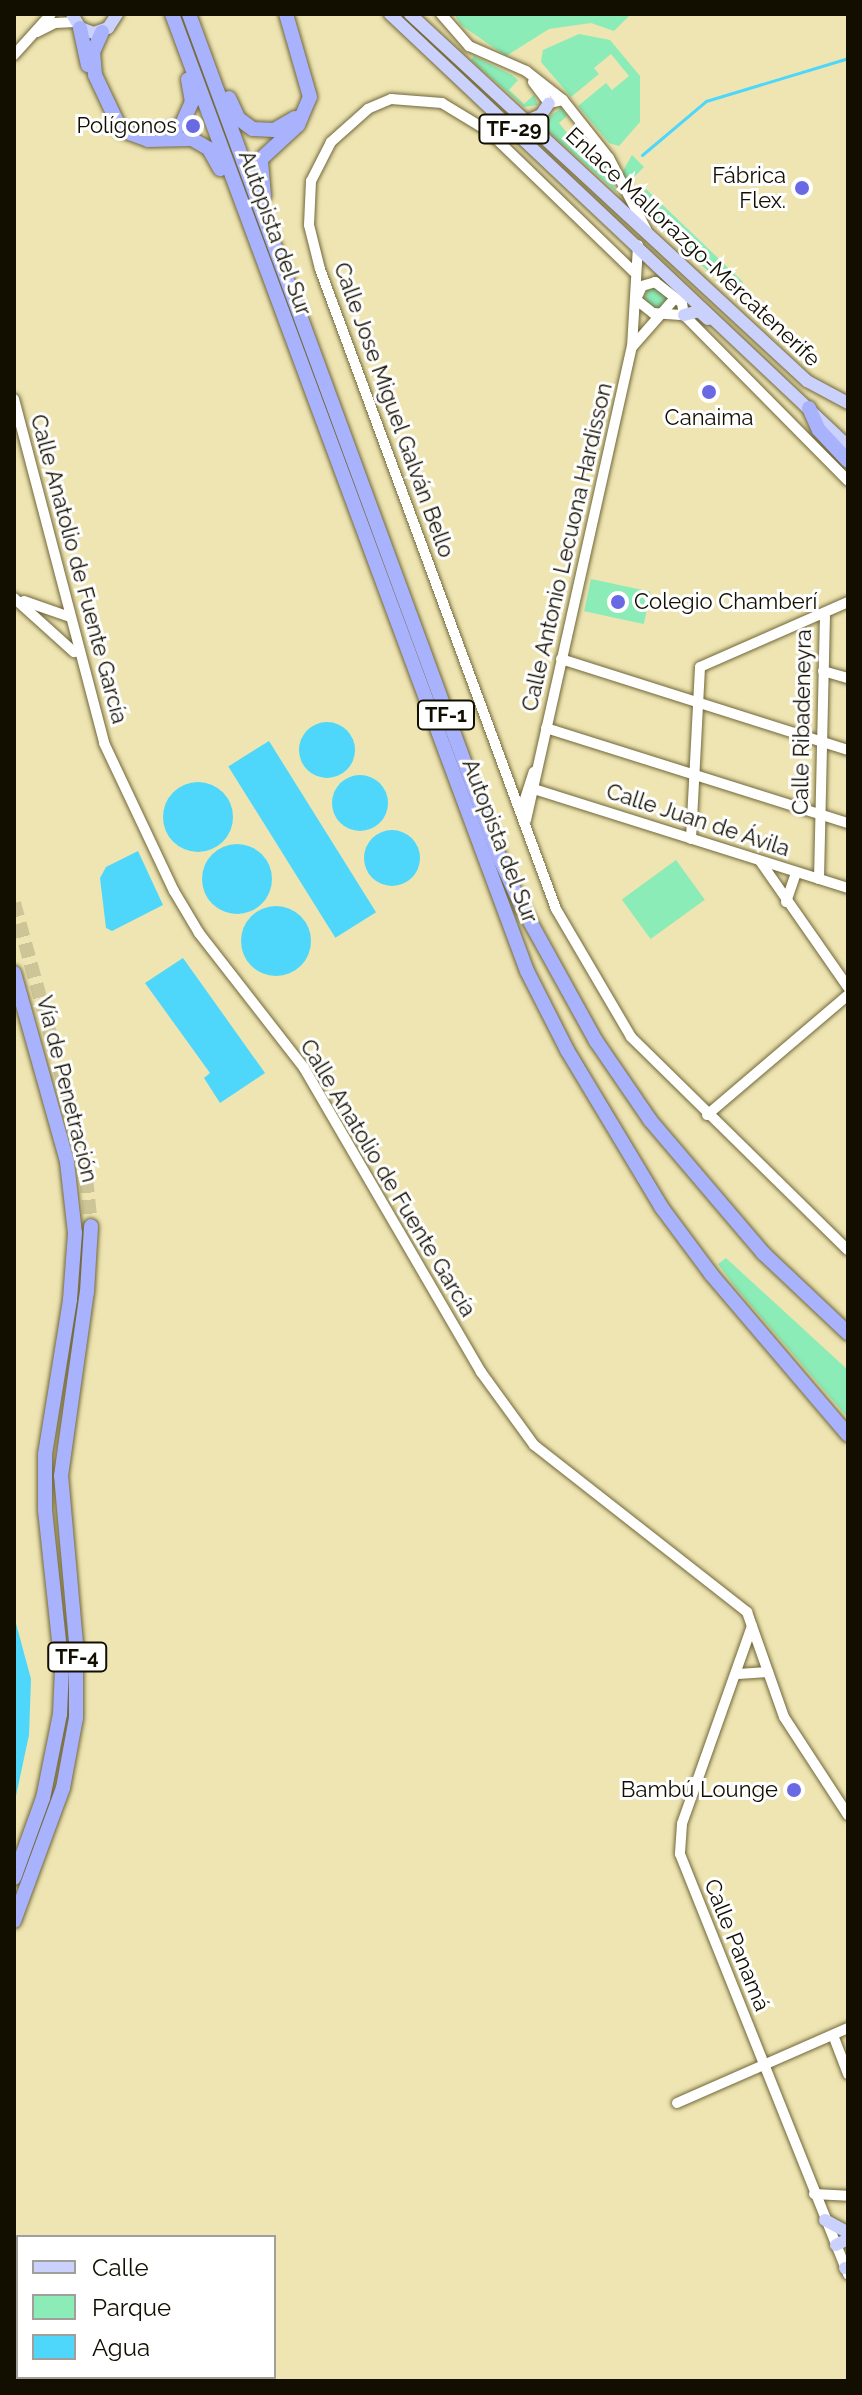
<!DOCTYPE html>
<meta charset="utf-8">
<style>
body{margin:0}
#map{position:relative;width:862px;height:2395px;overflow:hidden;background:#eee5b2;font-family:Raleway,sans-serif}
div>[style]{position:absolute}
.green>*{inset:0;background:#8becb7;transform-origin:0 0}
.round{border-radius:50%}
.water>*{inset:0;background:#4ed7fa;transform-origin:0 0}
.stream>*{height:3px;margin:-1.5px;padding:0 1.5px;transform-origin:1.5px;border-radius:1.5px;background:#4ed7fa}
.highway-tunnel>*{height:14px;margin-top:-7px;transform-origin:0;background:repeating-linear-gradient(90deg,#cdc597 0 14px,transparent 0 21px)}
.roads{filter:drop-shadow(0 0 2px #716739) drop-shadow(0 0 2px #716739)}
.minor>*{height:10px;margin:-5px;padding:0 5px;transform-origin:5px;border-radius:5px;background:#fff}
.major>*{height:12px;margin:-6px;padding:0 6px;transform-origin:6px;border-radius:6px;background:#cbd1fd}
.highway>*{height:14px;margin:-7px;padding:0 7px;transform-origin:7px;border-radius:7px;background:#a9b2fc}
.dots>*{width:22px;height:22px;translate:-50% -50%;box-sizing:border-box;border:4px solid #fff;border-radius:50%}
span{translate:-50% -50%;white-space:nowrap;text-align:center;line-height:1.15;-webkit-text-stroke:6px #fff;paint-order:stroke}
.shield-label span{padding:2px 6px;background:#fff;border:2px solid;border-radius:6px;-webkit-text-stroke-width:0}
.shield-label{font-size:20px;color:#120e00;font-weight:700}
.poi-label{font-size:22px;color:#120e00}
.right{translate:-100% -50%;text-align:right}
.left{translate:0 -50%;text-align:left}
.street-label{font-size:22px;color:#120e00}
.frame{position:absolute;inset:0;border:16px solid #120e00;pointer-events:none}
.legend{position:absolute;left:16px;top:2235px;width:260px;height:144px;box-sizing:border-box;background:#fff;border:2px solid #a09f99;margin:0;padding:10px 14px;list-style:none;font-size:24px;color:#120e00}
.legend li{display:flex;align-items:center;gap:16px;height:40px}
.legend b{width:40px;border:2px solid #a09f99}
</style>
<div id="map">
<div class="green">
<i style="clip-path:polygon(454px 14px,631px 14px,614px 31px,591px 23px,549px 29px,506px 56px,461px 25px)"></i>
<i style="clip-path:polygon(579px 34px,610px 40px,640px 76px,640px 122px,619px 146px,609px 143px,578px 106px,606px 83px,612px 90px,629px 76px,611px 54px,594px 68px,599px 74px,571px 97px,541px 62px,543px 50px)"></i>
<i style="clip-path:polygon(474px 56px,512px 75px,518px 80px,509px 90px,524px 104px,534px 95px,538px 105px,524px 107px,471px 60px)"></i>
<i style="clip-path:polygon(561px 108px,567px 116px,559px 123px,581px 150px,588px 145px,605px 165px,617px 193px,540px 124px)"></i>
<i style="clip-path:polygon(632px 155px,644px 167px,626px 185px,623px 171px)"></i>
<i style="clip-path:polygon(646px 189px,743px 282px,742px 288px,730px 291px,644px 214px,637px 202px)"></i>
<i class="round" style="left:645px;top:287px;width:22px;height:22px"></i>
<i style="left:591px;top:579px;width:61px;height:33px;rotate:12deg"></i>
<i style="left:676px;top:860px;width:49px;height:67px;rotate:54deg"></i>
<i style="clip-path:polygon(726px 1258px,848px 1370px,848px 1418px,736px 1288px,718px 1264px)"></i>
</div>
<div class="water">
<i class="round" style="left:299px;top:722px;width:56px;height:56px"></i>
<i style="left:269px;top:741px;width:202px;height:48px;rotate:58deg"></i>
<i class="round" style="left:332px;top:775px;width:56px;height:56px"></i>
<i class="round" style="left:163px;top:782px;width:70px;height:70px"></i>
<i class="round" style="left:364px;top:830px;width:56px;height:56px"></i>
<i class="round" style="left:202px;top:844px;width:70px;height:70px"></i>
<i style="clip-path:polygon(138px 851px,163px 905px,112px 931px,106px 928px,100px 878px,106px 867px)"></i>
<i class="round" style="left:241px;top:906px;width:70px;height:70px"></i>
<i style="clip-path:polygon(183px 958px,265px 1073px,220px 1103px,204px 1078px,210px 1073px,145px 983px)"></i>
<i style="clip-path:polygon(14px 1616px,31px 1679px,29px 1735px,14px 1805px)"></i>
</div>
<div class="stream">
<i style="left:642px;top:155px;width:84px;rotate:-40.2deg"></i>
<i style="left:706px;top:101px;width:148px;rotate:-16.8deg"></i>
</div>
<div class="highway-tunnel">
<i style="left:14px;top:903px;width:264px;rotate:74.6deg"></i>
<i style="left:84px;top:1158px;width:68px;rotate:84.1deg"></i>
</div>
<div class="roads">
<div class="minor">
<i style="left:441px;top:14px;width:43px;rotate:48.8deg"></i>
<i style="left:469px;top:46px;width:62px;rotate:23.7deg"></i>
<i style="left:526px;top:71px;width:47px;rotate:38.1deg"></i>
<i style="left:563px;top:100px;width:74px;rotate:51.6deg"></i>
<i style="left:609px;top:158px;width:82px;rotate:62.5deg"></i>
<i style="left:37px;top:32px;width:20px;rotate:-27deg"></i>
<i style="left:55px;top:23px;width:20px;rotate:-3deg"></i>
<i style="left:14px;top:55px;width:55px;rotate:-47.9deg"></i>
<i style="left:533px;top:82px;width:26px;rotate:53deg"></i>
<i style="left:549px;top:103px;width:14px;rotate:-12deg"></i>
<i style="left:634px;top:272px;width:203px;rotate:-136deg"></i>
<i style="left:488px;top:131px;width:54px;rotate:-148.7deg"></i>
<i style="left:442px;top:103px;width:51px;rotate:-175.5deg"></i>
<i style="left:391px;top:99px;width:25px;rotate:157deg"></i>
<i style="left:368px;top:109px;width:50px;rotate:138.3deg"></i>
<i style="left:331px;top:142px;width:44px;rotate:117.1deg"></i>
<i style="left:311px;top:181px;width:44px;rotate:92.6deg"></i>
<i style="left:309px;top:225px;width:45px;rotate:76deg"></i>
<i style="left:320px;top:269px;width:682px;rotate:69.76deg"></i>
<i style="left:556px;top:909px;width:148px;rotate:59.6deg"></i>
<i style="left:631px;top:1037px;width:304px;rotate:44.5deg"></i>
<i style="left:638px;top:295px;width:10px;rotate:-66deg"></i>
<i style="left:642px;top:286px;width:14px;rotate:-17deg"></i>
<i style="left:655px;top:282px;width:34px;rotate:38deg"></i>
<i style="left:682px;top:303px;width:12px;rotate:81deg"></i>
<i style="left:639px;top:302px;width:18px;rotate:38deg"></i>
<i style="left:653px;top:313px;width:31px;rotate:4deg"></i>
<i style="left:684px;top:315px;width:233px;rotate:45.3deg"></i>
<i style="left:633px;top:346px;width:64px;rotate:-48.8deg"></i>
<i style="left:14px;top:399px;width:356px;rotate:75.3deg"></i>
<i style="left:104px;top:743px;width:164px;rotate:64.7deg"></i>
<i style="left:174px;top:891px;width:49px;rotate:59.2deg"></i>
<i style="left:199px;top:933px;width:171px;rotate:52.1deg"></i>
<i style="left:304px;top:1068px;width:352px;rotate:59.8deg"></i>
<i style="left:481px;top:1372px;width:90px;rotate:54deg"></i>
<i style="left:534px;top:1445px;width:271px;rotate:38.1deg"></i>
<i style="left:747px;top:1612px;width:111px;rotate:70.6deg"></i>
<i style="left:784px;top:1717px;width:117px;rotate:56.9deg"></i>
<i style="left:14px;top:598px;width:81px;rotate:42deg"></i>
<i style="left:24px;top:601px;width:46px;rotate:19.2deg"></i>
<i style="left:561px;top:659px;width:301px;rotate:17.6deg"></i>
<i style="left:823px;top:671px;width:26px;rotate:16deg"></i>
<i style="left:546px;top:728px;width:317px;rotate:17.5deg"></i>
<i style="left:537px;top:790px;width:326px;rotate:17.5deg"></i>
<i style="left:522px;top:808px;width:38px;rotate:-72deg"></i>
<i style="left:526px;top:820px;width:485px;rotate:-77.4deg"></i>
<i style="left:632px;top:347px;width:102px;rotate:-86.6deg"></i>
<i style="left:691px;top:839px;width:172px;rotate:-87deg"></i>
<i style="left:700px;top:667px;width:162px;rotate:-23.7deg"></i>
<i style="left:760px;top:861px;width:154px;rotate:55.1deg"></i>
<i style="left:819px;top:879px;width:266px;rotate:-88.7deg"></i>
<i style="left:786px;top:902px;width:31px;rotate:-71deg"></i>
<i style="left:707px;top:1115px;width:185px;rotate:-40.4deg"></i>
<i style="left:752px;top:1626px;width:210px;rotate:109.5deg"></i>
<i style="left:682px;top:1824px;width:30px;rotate:94deg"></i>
<i style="left:680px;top:1854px;width:453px;rotate:68.2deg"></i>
<i style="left:738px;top:1674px;width:30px;rotate:-4deg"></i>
<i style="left:833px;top:2035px;width:42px;rotate:69deg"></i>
<i style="left:677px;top:2103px;width:187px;rotate:-23.7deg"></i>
<i style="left:814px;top:2194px;width:34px;rotate:3deg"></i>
</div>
<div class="major">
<i style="left:72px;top:14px;width:16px;rotate:60deg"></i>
<i style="left:80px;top:28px;width:15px;rotate:20deg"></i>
<i style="left:94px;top:33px;width:15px;rotate:-20deg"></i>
<i style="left:108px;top:28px;width:17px;rotate:-57deg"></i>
<i style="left:390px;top:14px;width:630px;rotate:43.33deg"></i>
<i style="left:410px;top:14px;width:541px;rotate:42.75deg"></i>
<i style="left:807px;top:381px;width:47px;rotate:28.2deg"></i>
<i style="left:527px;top:121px;width:15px;rotate:-23deg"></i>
<i style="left:541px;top:115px;width:14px;rotate:-56deg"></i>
<i style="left:684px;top:315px;width:16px;rotate:-15deg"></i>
<i style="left:699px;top:311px;width:12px;rotate:42deg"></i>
<i style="left:825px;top:2220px;width:26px;rotate:29deg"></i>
<i style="left:836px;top:2245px;width:13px;rotate:-27deg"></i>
<i style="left:845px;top:2268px;width:3px"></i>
</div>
<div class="highway">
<i style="left:172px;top:14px;width:1021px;rotate:69.65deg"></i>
<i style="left:527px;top:971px;width:89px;rotate:63.1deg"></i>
<i style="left:567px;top:1050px;width:184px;rotate:59deg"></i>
<i style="left:662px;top:1208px;width:82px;rotate:53.4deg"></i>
<i style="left:711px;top:1274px;width:211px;rotate:49.6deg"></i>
<i style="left:189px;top:14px;width:900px;rotate:69.79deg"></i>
<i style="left:500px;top:859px;width:53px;rotate:65.4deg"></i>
<i style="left:522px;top:907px;width:153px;rotate:61.1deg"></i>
<i style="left:596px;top:1041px;width:96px;rotate:55.6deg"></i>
<i style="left:650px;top:1120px;width:175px;rotate:49.6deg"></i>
<i style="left:763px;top:1253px;width:117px;rotate:43.3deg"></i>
<i style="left:80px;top:28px;width:38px;rotate:78deg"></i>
<i style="left:102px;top:32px;width:22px;rotate:114deg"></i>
<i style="left:93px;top:52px;width:23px;rotate:85deg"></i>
<i style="left:95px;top:75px;width:61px;rotate:64.7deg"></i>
<i style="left:121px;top:130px;width:29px;rotate:20deg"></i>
<i style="left:148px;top:140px;width:44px;rotate:-1.3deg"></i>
<i style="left:192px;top:139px;width:20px;rotate:30deg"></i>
<i style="left:209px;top:149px;width:23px;rotate:61deg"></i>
<i style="left:229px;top:98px;width:23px;rotate:65deg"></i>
<i style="left:239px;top:119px;width:17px;rotate:36deg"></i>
<i style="left:253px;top:129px;width:21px;rotate:3deg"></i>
<i style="left:274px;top:130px;width:24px;rotate:-30deg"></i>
<i style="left:159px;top:138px;width:27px;rotate:-31deg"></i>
<i style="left:182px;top:124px;width:24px;rotate:-66deg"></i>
<i style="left:192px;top:102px;width:23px;rotate:-100deg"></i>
<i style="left:264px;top:196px;width:37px;rotate:-95deg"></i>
<i style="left:261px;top:159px;width:50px;rotate:-42.6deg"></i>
<i style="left:298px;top:125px;width:30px;rotate:-67deg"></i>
<i style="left:310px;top:97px;width:86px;rotate:-106.1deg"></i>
<i style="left:809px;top:408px;width:24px;rotate:66deg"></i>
<i style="left:819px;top:430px;width:42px;rotate:46.9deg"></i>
<i style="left:14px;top:973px;width:196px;rotate:74.3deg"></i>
<i style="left:67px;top:1162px;width:71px;rotate:83.6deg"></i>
<i style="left:75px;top:1233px;width:67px;rotate:94.3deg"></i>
<i style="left:70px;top:1300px;width:157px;rotate:99.2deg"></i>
<i style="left:45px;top:1455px;width:55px;rotate:90deg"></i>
<i style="left:45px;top:1510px;width:159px;rotate:83.9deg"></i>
<i style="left:62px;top:1668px;width:46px;rotate:92.5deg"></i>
<i style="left:60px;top:1714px;width:86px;rotate:101.4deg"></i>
<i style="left:43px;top:1798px;width:85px;rotate:109.9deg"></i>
<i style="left:14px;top:1921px;width:142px;rotate:-69.8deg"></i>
<i style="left:63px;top:1788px;width:71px;rotate:-79.5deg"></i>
<i style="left:76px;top:1718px;width:75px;rotate:-90deg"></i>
<i style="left:76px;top:1643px;width:168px;rotate:-95.1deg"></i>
<i style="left:61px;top:1476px;width:186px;rotate:-82deg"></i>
<i style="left:87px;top:1292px;width:66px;rotate:-86.5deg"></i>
</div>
</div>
<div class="dots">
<i style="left:193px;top:126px;background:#6869e3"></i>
<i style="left:802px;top:188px;background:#6869e3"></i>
<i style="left:709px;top:392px;background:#6869e3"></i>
<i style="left:618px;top:602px;background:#6869e3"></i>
<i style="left:794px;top:1790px;background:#6869e3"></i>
</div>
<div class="shield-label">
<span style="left:514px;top:129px">TF-29</span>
<span style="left:446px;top:715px">TF-1</span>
<span style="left:77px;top:1657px">TF-4</span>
</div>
<div class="poi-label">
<span class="right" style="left:177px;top:126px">Polígonos</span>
<span class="right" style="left:786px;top:188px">Fábrica<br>Flex.</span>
<span style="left:709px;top:418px">Canaima</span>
<span class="left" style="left:634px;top:602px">Colegio Chamberí</span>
<span class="right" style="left:778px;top:1790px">Bambú Lounge</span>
</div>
<div class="street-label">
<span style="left:275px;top:233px;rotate:70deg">Autopista del Sur</span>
<span style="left:693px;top:247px;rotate:43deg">Enlace Mallorazgo-Mercatenerife</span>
<span style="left:394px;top:410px;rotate:70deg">Calle Jose Miguel Galván Bello</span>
<span style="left:567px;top:547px;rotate:-77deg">Calle Antonio Lecuona Hardisson</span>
<span style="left:79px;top:569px;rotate:75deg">Calle Anatolio de Fuente García</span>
<span style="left:802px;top:722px;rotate:-89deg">Calle Ribadeneyra</span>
<span style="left:698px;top:820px;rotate:18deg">Calle Juan de Ávila</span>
<span style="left:500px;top:841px;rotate:69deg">Autopista del Sur</span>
<span style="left:67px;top:1089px;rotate:76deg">Vía de Penetración</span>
<span style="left:388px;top:1178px;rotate:59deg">Calle Anatolio de Fuente García</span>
<span style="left:737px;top:1945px;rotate:68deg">Calle Panamá</span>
</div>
<div class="frame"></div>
<ul class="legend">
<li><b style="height:10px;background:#cbd1fd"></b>Calle</li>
<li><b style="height:22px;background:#8becb7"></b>Parque</li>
<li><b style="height:22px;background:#4ed7fa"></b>Agua</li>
</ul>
</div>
